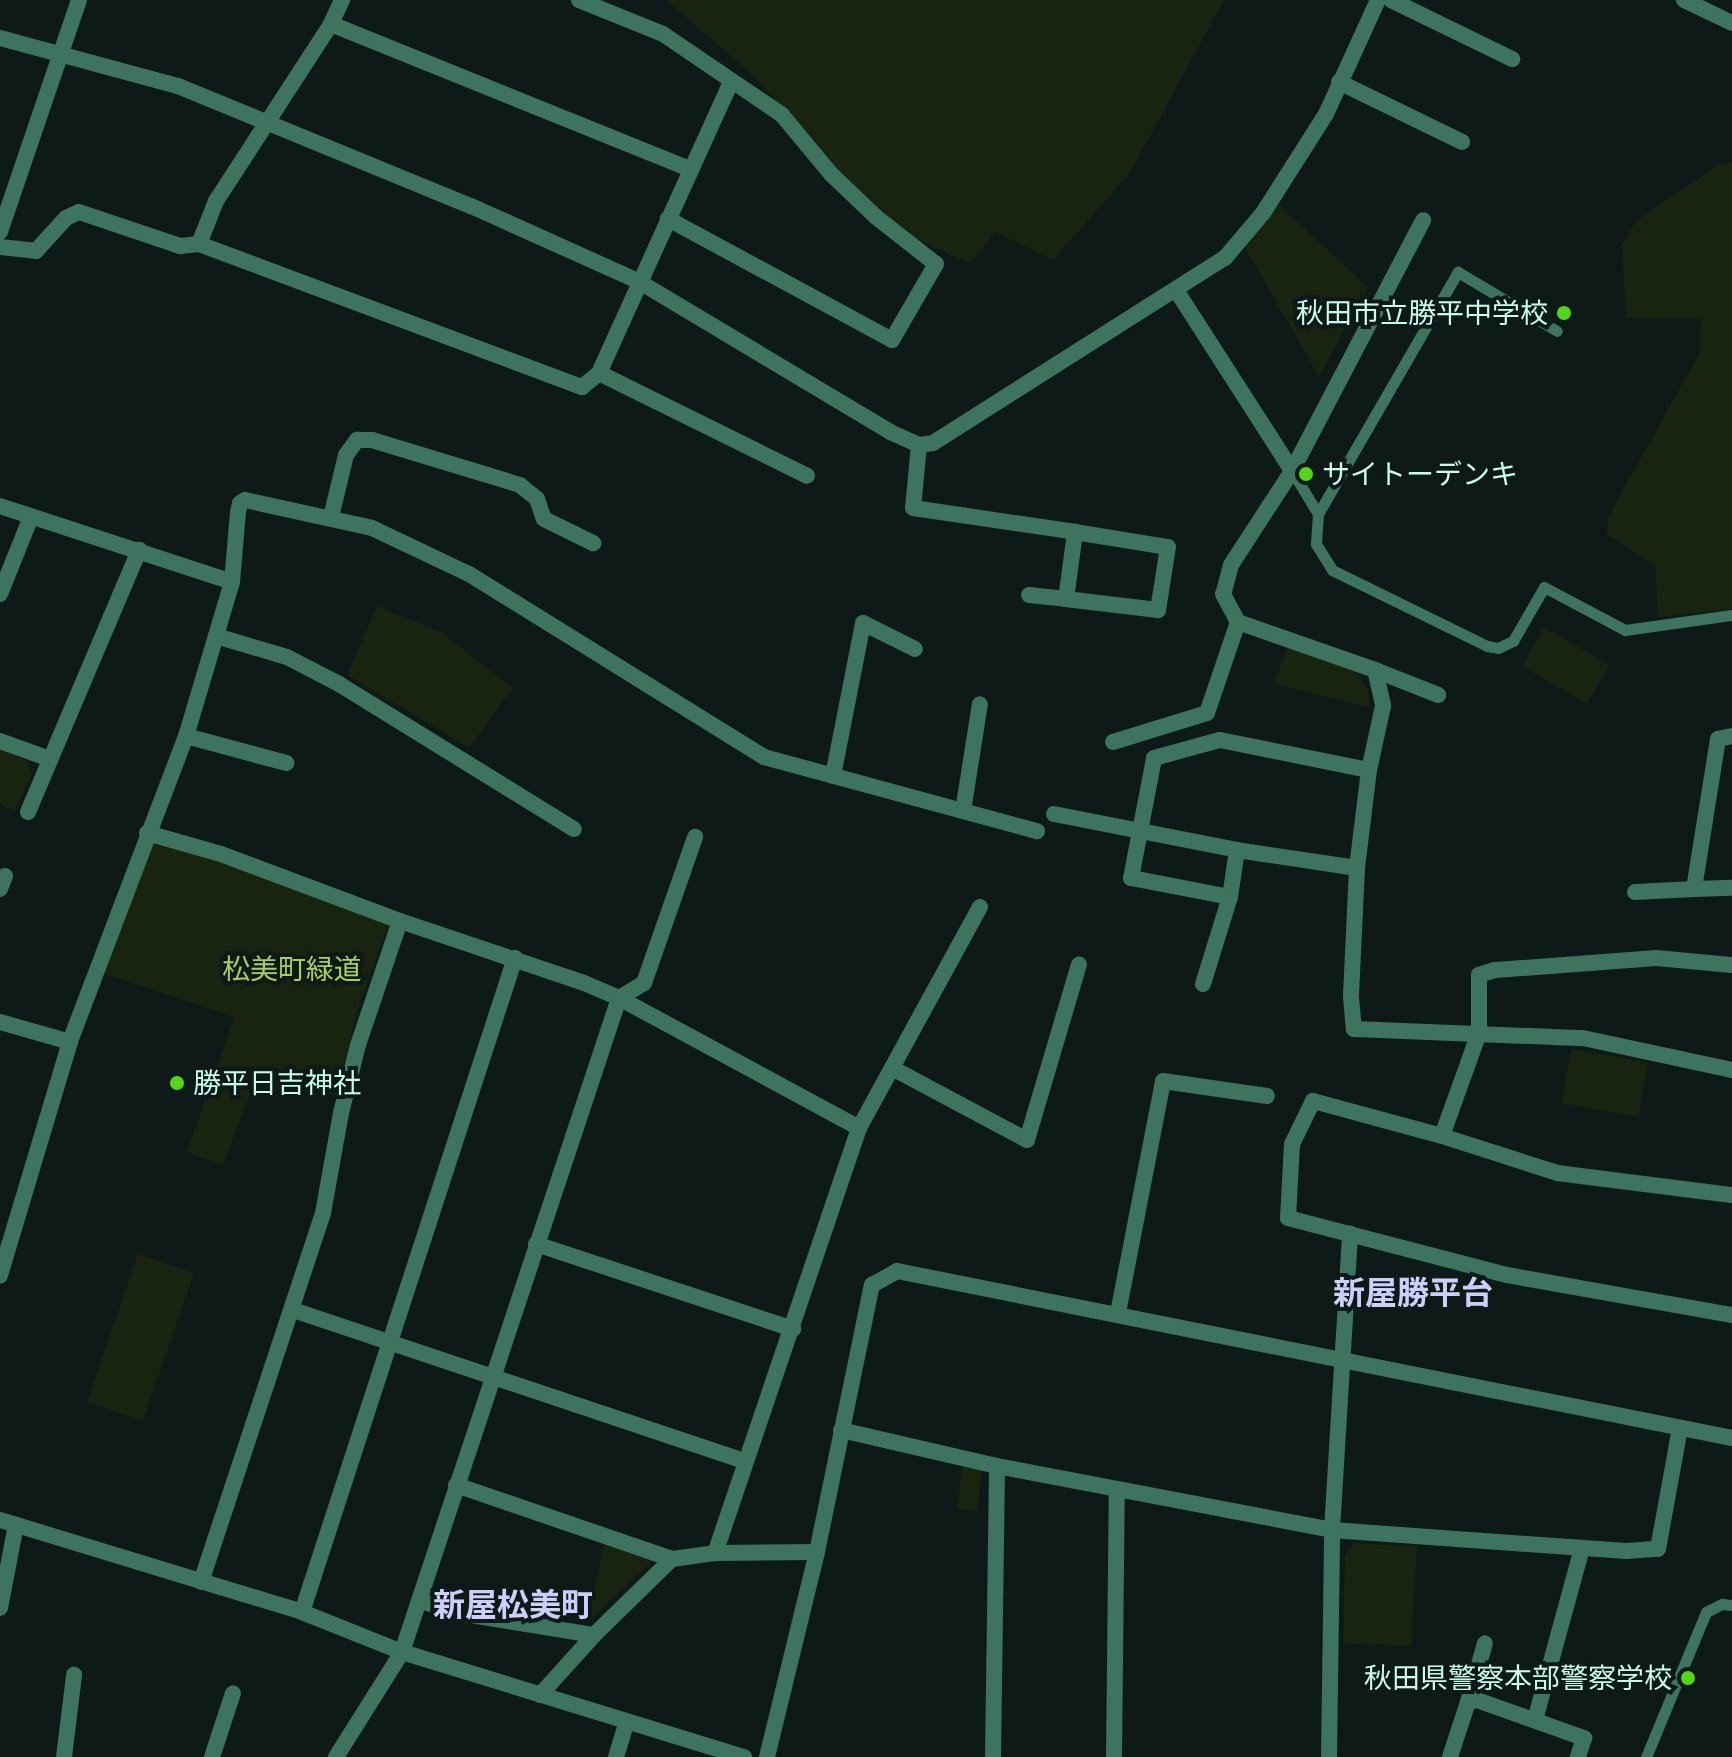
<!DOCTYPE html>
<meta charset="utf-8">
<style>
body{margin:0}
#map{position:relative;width:1732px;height:1757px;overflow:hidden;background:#0d1a17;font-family:"Asap Condensed","Noto Sans JP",sans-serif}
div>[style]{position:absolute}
.green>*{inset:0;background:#182310;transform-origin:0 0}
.lane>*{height:11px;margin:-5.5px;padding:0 5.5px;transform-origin:5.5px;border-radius:5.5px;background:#3d735f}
.street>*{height:16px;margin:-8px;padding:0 8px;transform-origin:8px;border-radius:8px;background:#3d735f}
.dots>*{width:22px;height:22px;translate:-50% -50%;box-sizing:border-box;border:4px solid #0d1a17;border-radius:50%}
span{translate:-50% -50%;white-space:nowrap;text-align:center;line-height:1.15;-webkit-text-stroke:8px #0d1a17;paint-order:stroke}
.poi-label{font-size:28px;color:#cbf9ec}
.right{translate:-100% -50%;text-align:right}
.left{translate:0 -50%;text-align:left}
.park-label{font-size:28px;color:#a9cf62}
.quarter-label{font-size:32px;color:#cdcff9;font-weight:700}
</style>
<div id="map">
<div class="green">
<i style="clip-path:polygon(666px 0,1224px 0,1130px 173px,1053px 260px,995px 232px,970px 264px,911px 236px,842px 178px,754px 76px)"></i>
<i style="clip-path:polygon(1732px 162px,1732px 609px,1658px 617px,1655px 565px,1607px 535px,1608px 517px,1700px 352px,1701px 319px,1626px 318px,1622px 244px,1636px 221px,1716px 166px)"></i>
<i style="clip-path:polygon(1279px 205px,1368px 287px,1319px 377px,1244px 246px)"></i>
<i style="clip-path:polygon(377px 606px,441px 632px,513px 688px,469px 748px,347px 675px)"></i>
<i style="left:1544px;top:627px;width:76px;height:45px;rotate:30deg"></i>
<i style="clip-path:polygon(1287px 647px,1352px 665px,1368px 689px,1370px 708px,1274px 684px)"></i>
<i style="clip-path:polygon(0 748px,26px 760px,32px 774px,15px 811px,0 804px)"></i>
<i style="clip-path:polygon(150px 840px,222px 861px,389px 924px,360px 1003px,335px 1096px,260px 1068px,223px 1165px,187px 1152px,234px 1017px,101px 973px)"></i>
<i style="left:1571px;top:1049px;width:78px;height:55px;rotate:10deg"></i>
<i style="left:138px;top:1254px;width:59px;height:156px;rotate:19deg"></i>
<i style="left:962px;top:1465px;width:20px;height:44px;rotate:6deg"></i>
<i style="clip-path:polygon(1353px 1543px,1417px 1546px,1411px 1646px,1343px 1643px,1345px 1556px)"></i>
<i style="clip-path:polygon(604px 1545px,654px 1560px,586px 1623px)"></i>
</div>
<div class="lane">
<i style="left:1292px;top:471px;width:50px;rotate:58.8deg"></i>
<i style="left:1318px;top:514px;width:280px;rotate:-60deg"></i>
<i style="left:1458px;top:272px;width:115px;rotate:30.8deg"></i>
<i style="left:1318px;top:514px;width:30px;rotate:94deg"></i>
<i style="left:1316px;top:544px;width:31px;rotate:58deg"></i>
<i style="left:1332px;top:570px;width:173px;rotate:26.1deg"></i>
<i style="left:1487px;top:646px;width:11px;rotate:10deg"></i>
<i style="left:1498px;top:648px;width:17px;rotate:-25deg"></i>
<i style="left:1513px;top:641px;width:62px;rotate:-60.1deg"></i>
<i style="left:1544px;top:587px;width:92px;rotate:28deg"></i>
<i style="left:1625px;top:630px;width:108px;rotate:-8deg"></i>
<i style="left:1646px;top:1757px;width:157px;rotate:-67.5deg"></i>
<i style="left:1706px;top:1612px;width:18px;rotate:-27deg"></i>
<i style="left:1722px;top:1604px;width:10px;rotate:6deg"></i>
</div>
<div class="street">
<i style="left:342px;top:0;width:26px;rotate:115deg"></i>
<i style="left:331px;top:24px;width:211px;rotate:123deg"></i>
<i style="left:216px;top:201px;width:46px;rotate:111.6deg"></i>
<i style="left:199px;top:244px;width:409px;rotate:20.5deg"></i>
<i style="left:582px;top:387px;width:22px;rotate:-39deg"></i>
<i style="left:579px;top:0;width:91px;rotate:22deg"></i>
<i style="left:663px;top:34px;width:144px;rotate:34.2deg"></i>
<i style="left:782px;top:115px;width:77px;rotate:50.3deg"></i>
<i style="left:831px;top:174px;width:62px;rotate:43.7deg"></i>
<i style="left:876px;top:217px;width:76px;rotate:38.1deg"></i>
<i style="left:936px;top:264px;width:88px;rotate:120.1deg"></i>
<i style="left:892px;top:340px;width:255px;rotate:-151.6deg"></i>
<i style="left:1391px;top:0;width:135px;rotate:26deg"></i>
<i style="left:1684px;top:0;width:53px;rotate:25.6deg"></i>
<i style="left:331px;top:24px;width:386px;rotate:22deg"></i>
<i style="left:0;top:38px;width:184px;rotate:15.1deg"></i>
<i style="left:178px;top:86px;width:317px;rotate:22.3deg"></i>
<i style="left:471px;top:206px;width:183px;rotate:24.2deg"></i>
<i style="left:638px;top:281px;width:294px;rotate:30.9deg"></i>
<i style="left:890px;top:432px;width:32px;rotate:24deg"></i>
<i style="left:919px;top:445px;width:14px;rotate:-8deg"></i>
<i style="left:933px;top:443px;width:346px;rotate:-32.4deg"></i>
<i style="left:1225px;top:258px;width:59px;rotate:-49.8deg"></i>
<i style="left:1263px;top:213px;width:117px;rotate:-57.5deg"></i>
<i style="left:1326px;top:114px;width:125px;rotate:-65.5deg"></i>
<i style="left:731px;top:82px;width:320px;rotate:114.4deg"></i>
<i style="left:599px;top:373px;width:232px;rotate:26.3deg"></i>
<i style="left:1339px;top:82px;width:137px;rotate:26deg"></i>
<i style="left:0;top:232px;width:245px;rotate:-71.2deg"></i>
<i style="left:0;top:247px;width:36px;rotate:6deg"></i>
<i style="left:36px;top:251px;width:45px;rotate:-47.7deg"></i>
<i style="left:66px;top:218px;width:14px;rotate:-25deg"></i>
<i style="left:79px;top:212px;width:107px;rotate:18.6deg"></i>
<i style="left:180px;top:246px;width:19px;rotate:-6deg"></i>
<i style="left:1176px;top:290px;width:215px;rotate:57.3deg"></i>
<i style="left:1292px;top:471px;width:112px;rotate:123deg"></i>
<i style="left:1231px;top:565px;width:30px;rotate:105deg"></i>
<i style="left:1223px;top:594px;width:32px;rotate:62deg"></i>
<i style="left:1238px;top:622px;width:145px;rotate:19.3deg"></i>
<i style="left:1375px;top:670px;width:37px;rotate:77deg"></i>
<i style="left:1383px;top:706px;width:66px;rotate:102.3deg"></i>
<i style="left:1369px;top:770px;width:99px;rotate:97deg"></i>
<i style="left:1357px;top:868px;width:129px;rotate:92.7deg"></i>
<i style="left:1351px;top:997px;width:32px;rotate:85deg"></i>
<i style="left:1354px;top:1029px;width:229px;rotate:2.3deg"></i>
<i style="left:1583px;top:1038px;width:152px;rotate:12.1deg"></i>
<i style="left:919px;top:445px;width:63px;rotate:95.4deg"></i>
<i style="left:913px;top:508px;width:164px;rotate:8.4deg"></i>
<i style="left:1075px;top:532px;width:94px;rotate:9.2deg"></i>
<i style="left:1168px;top:547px;width:64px;rotate:99deg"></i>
<i style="left:1158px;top:610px;width:93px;rotate:-173.2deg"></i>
<i style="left:1066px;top:599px;width:68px;rotate:-82.3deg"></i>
<i style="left:1292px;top:471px;width:283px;rotate:-62.4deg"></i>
<i style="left:0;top:506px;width:244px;rotate:18.1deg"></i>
<i style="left:232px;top:582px;width:161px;rotate:106.6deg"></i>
<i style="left:186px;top:736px;width:327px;rotate:110.8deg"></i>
<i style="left:70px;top:1042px;width:244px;rotate:106.7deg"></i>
<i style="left:331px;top:517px;width:64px;rotate:-76.4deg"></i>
<i style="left:346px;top:455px;width:19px;rotate:-54deg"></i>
<i style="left:357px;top:440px;width:15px"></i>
<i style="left:372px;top:440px;width:155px;rotate:16.9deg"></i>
<i style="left:520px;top:485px;width:22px;rotate:39deg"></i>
<i style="left:537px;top:499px;width:21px;rotate:71deg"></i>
<i style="left:544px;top:519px;width:55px;rotate:26.1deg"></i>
<i style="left:232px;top:582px;width:70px;rotate:-85.1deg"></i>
<i style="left:238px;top:512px;width:9px;rotate:-77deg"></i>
<i style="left:240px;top:503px;width:6px;rotate:-31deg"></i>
<i style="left:245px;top:500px;width:130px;rotate:12.4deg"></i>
<i style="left:372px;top:528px;width:107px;rotate:25.4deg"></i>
<i style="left:469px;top:574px;width:347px;rotate:31.8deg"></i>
<i style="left:764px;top:757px;width:283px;rotate:15.2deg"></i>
<i style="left:0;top:594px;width:83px;rotate:-68.1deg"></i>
<i style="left:1029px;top:595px;width:37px;rotate:6deg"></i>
<i style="left:216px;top:636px;width:74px;rotate:16.5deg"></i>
<i style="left:287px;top:657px;width:59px;rotate:27.4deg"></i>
<i style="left:339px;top:684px;width:276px;rotate:31.7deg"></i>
<i style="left:1375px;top:670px;width:68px;rotate:21.6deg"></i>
<i style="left:186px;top:736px;width:104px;rotate:15.1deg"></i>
<i style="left:1732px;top:736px;width:14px;rotate:168deg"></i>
<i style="left:1718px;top:739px;width:152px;rotate:99.1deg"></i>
<i style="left:1694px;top:889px;width:38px;rotate:-2deg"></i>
<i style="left:0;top:741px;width:53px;rotate:19.8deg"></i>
<i style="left:1113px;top:742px;width:98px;rotate:-17.1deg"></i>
<i style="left:1207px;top:713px;width:96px;rotate:-71.2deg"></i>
<i style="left:833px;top:776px;width:156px;rotate:-78.9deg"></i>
<i style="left:863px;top:623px;width:58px;rotate:26.6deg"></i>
<i style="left:963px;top:811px;width:108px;rotate:-81deg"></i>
<i style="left:28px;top:812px;width:285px;rotate:-67deg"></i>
<i style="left:1054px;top:814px;width:187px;rotate:11.1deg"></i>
<i style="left:147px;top:833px;width:77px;rotate:15.8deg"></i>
<i style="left:221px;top:854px;width:191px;rotate:20.5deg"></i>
<i style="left:400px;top:921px;width:194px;rotate:18.6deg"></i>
<i style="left:584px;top:983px;width:38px;rotate:23deg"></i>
<i style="left:619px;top:998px;width:273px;rotate:28.4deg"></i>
<i style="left:859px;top:1128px;width:449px;rotate:108.7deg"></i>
<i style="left:1357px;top:868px;width:121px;rotate:-171.5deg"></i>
<i style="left:1237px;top:850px;width:48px;rotate:98.5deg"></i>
<i style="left:1230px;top:897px;width:101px;rotate:-169.1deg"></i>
<i style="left:1131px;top:878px;width:122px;rotate:-79.1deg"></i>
<i style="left:1154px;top:758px;width:68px;rotate:-15.3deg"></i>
<i style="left:1220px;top:740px;width:152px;rotate:11.4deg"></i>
<i style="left:0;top:889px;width:14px;rotate:-69deg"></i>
<i style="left:1635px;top:892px;width:59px;rotate:-2.9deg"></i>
<i style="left:1732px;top:965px;width:76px;rotate:-174.7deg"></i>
<i style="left:1656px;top:958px;width:161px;rotate:175.7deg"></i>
<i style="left:1495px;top:970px;width:17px;rotate:163deg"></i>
<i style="left:1479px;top:975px;width:58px;rotate:90deg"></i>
<i style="left:1479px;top:1033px;width:109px;rotate:109.8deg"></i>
<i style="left:1442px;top:1136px;width:121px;rotate:17.8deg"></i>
<i style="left:1557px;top:1173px;width:176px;rotate:7.2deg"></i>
<i style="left:1203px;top:984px;width:91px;rotate:-72.8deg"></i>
<i style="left:0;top:1022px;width:73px;rotate:15.9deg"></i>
<i style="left:892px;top:1068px;width:153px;rotate:28.1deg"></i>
<i style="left:1027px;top:1140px;width:183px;rotate:-73.5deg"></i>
<i style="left:859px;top:1128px;width:252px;rotate:-61.3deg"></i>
<i style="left:1442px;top:1136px;width:134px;rotate:-164.8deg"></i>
<i style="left:1313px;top:1101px;width:48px;rotate:116deg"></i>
<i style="left:1292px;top:1144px;width:74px;rotate:93.1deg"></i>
<i style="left:1288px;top:1218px;width:226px;rotate:14.6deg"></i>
<i style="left:1507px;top:1275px;width:229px;rotate:10.1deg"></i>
<i style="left:536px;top:1244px;width:271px;rotate:18.3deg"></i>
<i style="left:293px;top:1310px;width:477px;rotate:18.5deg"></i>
<i style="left:1118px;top:1313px;width:236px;rotate:-79deg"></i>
<i style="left:1163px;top:1081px;width:105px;rotate:8.2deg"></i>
<i style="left:841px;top:1430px;width:160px;rotate:13deg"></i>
<i style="left:997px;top:1466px;width:341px;rotate:10.8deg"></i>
<i style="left:1332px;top:1530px;width:295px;rotate:4.1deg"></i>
<i style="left:1626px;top:1551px;width:32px;rotate:-4deg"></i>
<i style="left:1658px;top:1549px;width:123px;rotate:-79.7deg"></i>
<i style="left:456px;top:1485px;width:228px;rotate:18.9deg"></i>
<i style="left:0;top:1520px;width:316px;rotate:16.9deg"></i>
<i style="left:302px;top:1612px;width:108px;rotate:21.8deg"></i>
<i style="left:402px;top:1652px;width:358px;rotate:17.1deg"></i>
<i style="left:201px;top:1582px;width:389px;rotate:-71.7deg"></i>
<i style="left:323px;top:1213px;width:102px;rotate:-79.8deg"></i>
<i style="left:341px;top:1113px;width:70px;rotate:-76deg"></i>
<i style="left:358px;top:1045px;width:131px;rotate:-71.3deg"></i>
<i style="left:421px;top:1601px;width:39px;rotate:18deg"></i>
<i style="left:458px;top:1613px;width:138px;rotate:9.2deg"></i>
<i style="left:0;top:1608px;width:85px;rotate:-79.1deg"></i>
<i style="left:302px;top:1612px;width:688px;rotate:-71.96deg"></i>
<i style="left:540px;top:1695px;width:81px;rotate:-48deg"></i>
<i style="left:594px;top:1635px;width:109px;rotate:-44.3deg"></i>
<i style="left:672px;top:1559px;width:43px;rotate:-7.9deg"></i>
<i style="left:715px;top:1553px;width:102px;rotate:-0.6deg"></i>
<i style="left:1468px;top:1702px;width:61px;rotate:-73.9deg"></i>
<i style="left:1535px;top:1720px;width:178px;rotate:-74.7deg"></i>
<i style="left:64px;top:1757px;width:83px;rotate:-83deg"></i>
<i style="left:212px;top:1757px;width:67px;rotate:-71.8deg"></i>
<i style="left:336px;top:1757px;width:124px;rotate:-57.8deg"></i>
<i style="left:402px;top:1652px;width:689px;rotate:-71.64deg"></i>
<i style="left:619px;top:998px;width:29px;rotate:-31deg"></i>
<i style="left:644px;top:983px;width:155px;rotate:-70.7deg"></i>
<i style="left:616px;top:1757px;width:37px;rotate:-73deg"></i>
<i style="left:767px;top:1757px;width:211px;rotate:-76.3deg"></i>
<i style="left:817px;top:1552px;width:273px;rotate:-78.4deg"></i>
<i style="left:872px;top:1285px;width:29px;rotate:-29deg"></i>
<i style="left:897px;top:1271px;width:852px;rotate:11.31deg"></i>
<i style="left:993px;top:1757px;width:291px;rotate:-89.2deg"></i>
<i style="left:1114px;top:1757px;width:267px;rotate:-89.4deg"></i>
<i style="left:1329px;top:1757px;width:227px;rotate:-89.2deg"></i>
<i style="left:1332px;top:1530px;width:297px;rotate:-86.5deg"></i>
<i style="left:1450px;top:1757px;width:58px;rotate:-71.9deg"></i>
<i style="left:1468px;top:1702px;width:9px;rotate:-13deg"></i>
<i style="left:1477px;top:1700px;width:114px;rotate:19.6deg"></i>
<i style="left:1584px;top:1738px;width:20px;rotate:108deg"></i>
</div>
<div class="dots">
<i style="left:1564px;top:313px;background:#53d61a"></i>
<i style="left:1306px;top:474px;background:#53d61a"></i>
<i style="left:177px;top:1083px;background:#53d61a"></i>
<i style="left:1688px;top:1678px;background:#53d61a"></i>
</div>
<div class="poi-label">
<span class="right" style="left:1548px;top:313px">秋田市立勝平中学校</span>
<span class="left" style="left:1322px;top:474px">サイトーデンキ</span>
<span class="left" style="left:193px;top:1083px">勝平日吉神社</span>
<span class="right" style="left:1672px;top:1678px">秋田県警察本部警察学校</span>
</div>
<div class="park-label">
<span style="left:292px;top:969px">松美町緑道</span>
</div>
<div class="quarter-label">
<span style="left:1413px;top:1293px">新屋勝平台</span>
<span style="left:513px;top:1605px">新屋松美町</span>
</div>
</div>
